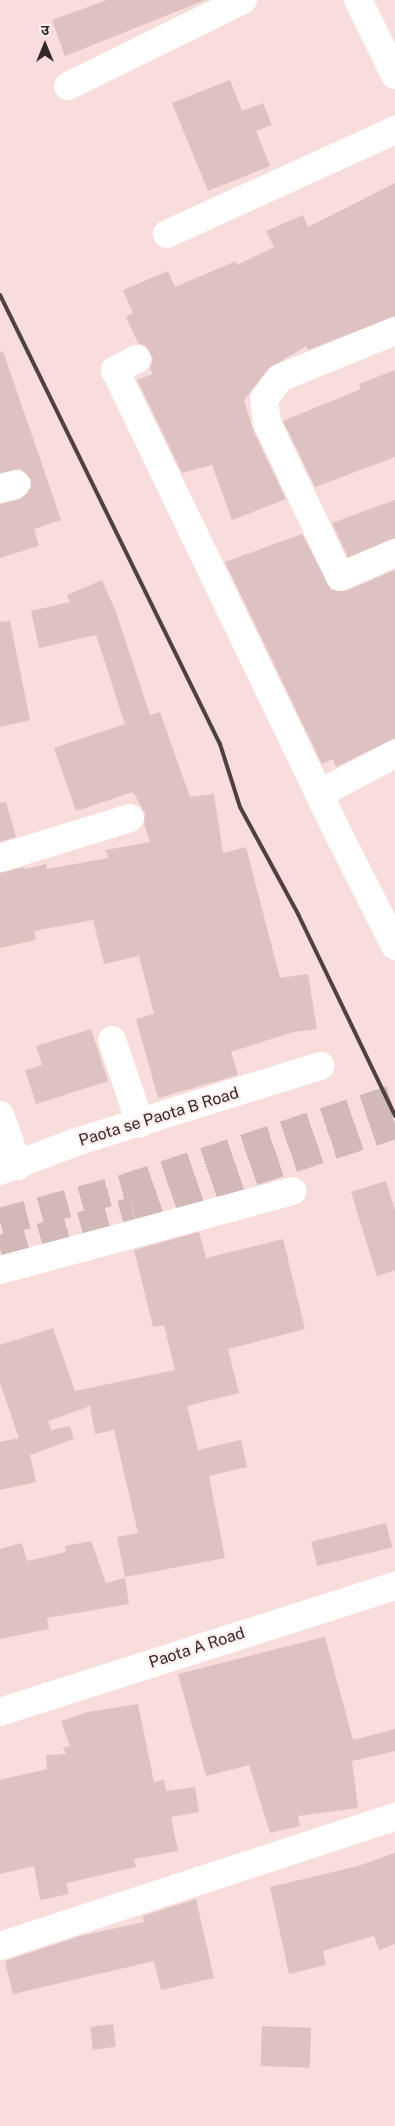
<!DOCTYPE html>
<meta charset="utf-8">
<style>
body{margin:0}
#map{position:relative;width:395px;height:2126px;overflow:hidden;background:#f9dddc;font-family:"Public Sans","Noto Sans Devanagari",sans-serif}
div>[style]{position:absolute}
.building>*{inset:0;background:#ddc2c1;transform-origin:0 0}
.minor-tunnel>*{height:28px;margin-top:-14px;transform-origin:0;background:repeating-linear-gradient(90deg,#d1b9b8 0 28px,transparent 0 42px)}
.minor>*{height:28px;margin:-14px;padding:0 14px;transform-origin:14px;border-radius:14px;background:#fff}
.rail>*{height:4px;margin:-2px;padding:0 2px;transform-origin:2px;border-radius:2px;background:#4e4140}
span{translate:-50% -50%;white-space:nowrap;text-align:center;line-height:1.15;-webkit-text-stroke:4.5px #ffeeed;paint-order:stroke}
.street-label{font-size:16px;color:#322827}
.north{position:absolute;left:20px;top:20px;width:50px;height:50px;-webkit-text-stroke:4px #ffeeed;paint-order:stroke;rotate:0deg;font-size:14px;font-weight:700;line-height:20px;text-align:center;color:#322827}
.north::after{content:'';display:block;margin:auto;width:18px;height:22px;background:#322827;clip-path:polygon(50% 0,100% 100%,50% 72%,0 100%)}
</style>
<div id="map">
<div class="building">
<i style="clip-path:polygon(107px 0,205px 0,65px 56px,52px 20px)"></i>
<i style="clip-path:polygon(230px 80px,242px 111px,263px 103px,272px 125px,256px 131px,270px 166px,208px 191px,172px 103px)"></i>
<i style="clip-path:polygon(395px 183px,395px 316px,308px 350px,306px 346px,268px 369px,244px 400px,253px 430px,286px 499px,232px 520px,212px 465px,182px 473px,137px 380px,153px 374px,150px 368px,153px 359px,146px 346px,138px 343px,126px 317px,133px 313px,123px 290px,168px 271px,175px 287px,236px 261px,237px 265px,274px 247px,266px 231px,303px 215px,308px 227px)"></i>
<i style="clip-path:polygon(3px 351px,61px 520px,34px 529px,39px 546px,0 558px,0 504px,21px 499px,31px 487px,31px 479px,20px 469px,0 473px,0 352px)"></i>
<i style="clip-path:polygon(395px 370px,395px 457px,315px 487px,283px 421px,361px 389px,359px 384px)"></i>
<i style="clip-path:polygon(395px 500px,395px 538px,348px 557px,332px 523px)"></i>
<i style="clip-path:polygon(302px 534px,331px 590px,346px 591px,395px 570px,395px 738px,336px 767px,333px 759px,322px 764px,225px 562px)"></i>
<i style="clip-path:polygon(102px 580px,116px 612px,150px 715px,160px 712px,190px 797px,214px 794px,223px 853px,246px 847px,280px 978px,308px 974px,317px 1029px,293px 1032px,231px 1052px,238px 1075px,158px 1098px,136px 1019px,154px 1014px,139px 956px,104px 964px,93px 920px,34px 931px,36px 940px,0 948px,0 873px,24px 867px,25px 869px,46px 864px,47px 869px,108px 858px,106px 850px,150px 842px,144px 824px,145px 813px,133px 792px,76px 811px,54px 748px,125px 724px,96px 635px,39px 648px,31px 611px,70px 602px,67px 595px)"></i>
<i style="clip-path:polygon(10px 621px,30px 720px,0 727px,0 622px)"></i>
<i style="clip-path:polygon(6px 802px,16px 837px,0 842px,0 803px)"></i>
<i style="clip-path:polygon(91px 1029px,108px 1081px,36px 1104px,25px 1070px,42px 1065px,36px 1046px)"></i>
<i style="clip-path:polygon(386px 1181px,395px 1210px,395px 1270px,377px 1276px,351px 1192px)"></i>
<i style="clip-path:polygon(199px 1232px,206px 1258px,283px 1239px,305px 1329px,228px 1349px,239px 1393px,187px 1406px,198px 1450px,241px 1440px,247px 1467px,209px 1476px,225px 1558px,125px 1577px,117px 1537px,138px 1533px,114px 1430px,95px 1434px,90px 1406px,48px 1421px,51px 1430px,70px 1426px,74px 1439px,30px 1455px,36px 1482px,0 1490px,0 1442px,19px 1438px,0 1383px,0 1345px,53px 1328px,75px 1391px,175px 1370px,164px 1325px,153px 1327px,134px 1250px)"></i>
<i style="left:386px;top:1523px;width:25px;height:77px;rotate:76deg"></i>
<i style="clip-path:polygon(91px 1541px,106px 1583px,125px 1578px,129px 1604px,47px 1618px,49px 1629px,0 1639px,0 1549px,22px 1543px,27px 1561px,66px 1552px,65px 1546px)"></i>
<i style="clip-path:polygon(325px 1637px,353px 1740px,395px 1729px,395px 1751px,352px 1761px,358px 1808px,298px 1816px,300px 1826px,270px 1833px,249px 1765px,206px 1776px,178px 1674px)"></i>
<i style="clip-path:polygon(138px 1704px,154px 1782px,164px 1780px,166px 1791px,195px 1787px,199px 1812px,171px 1817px,178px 1851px,134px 1859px,136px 1867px,66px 1883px,69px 1894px,40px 1900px,34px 1866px,0 1874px,0 1780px,47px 1769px,46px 1755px,66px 1754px,63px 1748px,70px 1746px,61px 1721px,88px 1712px)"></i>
<i style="clip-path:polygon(395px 1853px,395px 1944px,379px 1950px,374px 1936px,323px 1951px,326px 1965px,289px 1974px,270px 1887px,358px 1866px)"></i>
<i style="clip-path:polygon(196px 1899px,214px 1978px,161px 1990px,154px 1961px,13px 1994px,5px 1961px,80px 1936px,144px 1922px,143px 1916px)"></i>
<i style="left:113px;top:2024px;width:23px;height:23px;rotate:83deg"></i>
<i style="left:262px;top:2026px;width:49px;height:40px;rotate:2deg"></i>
</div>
<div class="minor-tunnel">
<i style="left:0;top:1222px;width:130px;rotate:-15.2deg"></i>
<i style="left:125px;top:1188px;width:285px;rotate:-18.4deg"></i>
<i style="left:0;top:1249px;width:138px;rotate:-15.9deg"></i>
<i style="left:133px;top:1211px;width:276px;rotate:-18.2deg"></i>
</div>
<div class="minor">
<i style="left:358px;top:0;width:84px;rotate:63.7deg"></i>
<i style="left:68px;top:86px;width:195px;rotate:-26.2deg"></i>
<i style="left:167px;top:234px;width:251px;rotate:-24.5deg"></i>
<i style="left:395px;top:331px;width:124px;rotate:157.8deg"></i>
<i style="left:280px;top:378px;width:26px;rotate:127deg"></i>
<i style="left:264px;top:399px;width:24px;rotate:83deg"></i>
<i style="left:267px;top:423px;width:170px;rotate:64.6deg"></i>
<i style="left:340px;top:577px;width:60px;rotate:-23.6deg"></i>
<i style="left:137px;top:359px;width:25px;rotate:153deg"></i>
<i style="left:115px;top:370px;width:509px;rotate:64.29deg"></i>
<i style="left:336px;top:829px;width:131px;rotate:63.2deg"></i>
<i style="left:0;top:489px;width:17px;rotate:-17deg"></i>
<i style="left:319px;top:794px;width:86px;rotate:-27.8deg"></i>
<i style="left:0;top:858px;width:136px;rotate:-17.1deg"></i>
<i style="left:112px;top:1040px;width:88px;rotate:71.4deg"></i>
<i style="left:0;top:1115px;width:54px;rotate:70.6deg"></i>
<i style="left:0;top:1171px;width:81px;rotate:-20.9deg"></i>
<i style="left:76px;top:1142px;width:256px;rotate:-17.3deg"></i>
<i style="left:0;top:1270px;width:303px;rotate:-15.1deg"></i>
<i style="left:0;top:1712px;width:415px;rotate:-17.7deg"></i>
<i style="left:0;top:1946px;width:416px;rotate:-18.1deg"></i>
</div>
<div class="rail">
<i style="left:0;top:295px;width:500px;rotate:63.9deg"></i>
<i style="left:220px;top:744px;width:66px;rotate:72.4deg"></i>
<i style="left:240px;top:807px;width:122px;rotate:61.5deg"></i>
<i style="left:298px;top:914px;width:224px;rotate:64.3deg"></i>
</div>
<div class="street-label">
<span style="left:159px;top:1117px;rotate:-17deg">Paota se Paota B Road</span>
<span style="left:197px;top:1648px;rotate:-18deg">Paota A Road</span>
</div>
<div class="north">उ</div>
</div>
